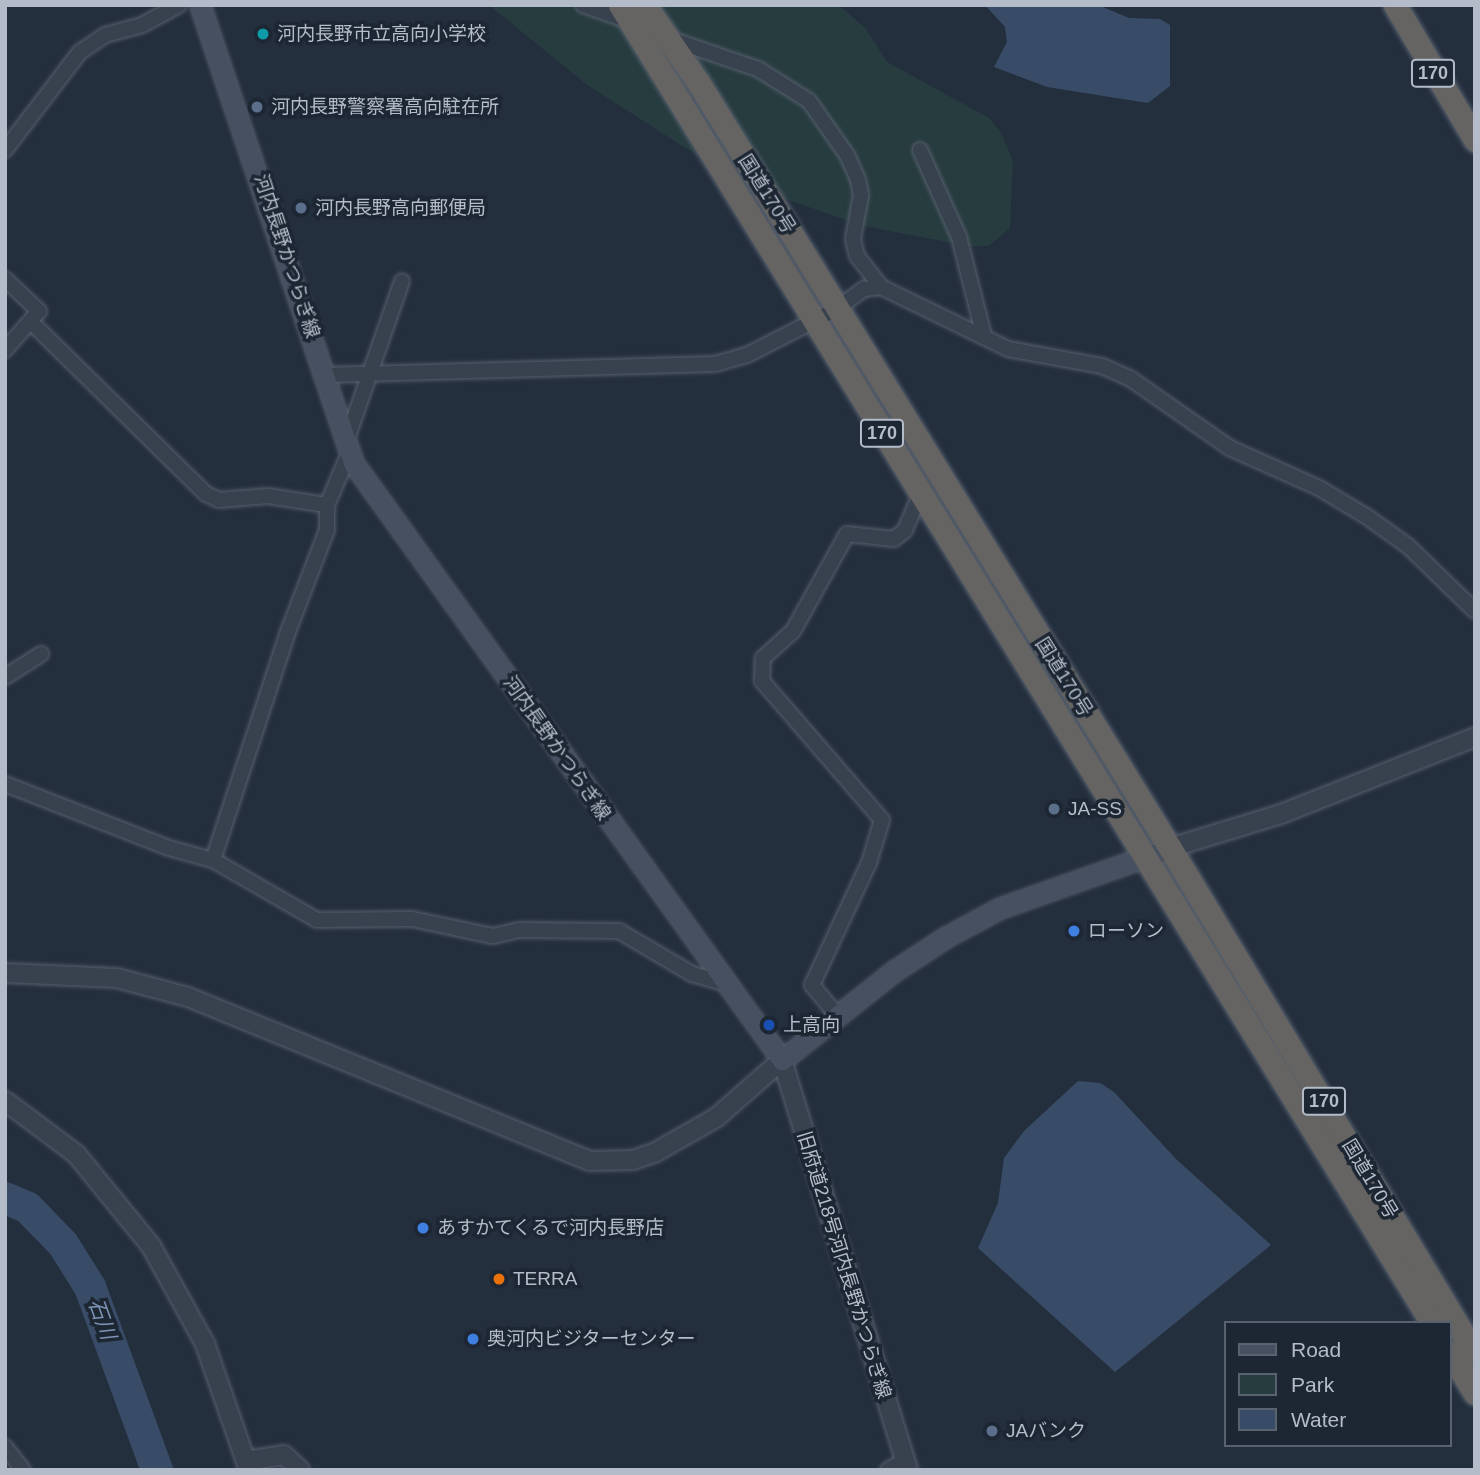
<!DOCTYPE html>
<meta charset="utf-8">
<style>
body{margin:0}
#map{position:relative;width:1480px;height:1475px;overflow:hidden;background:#242f3e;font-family:Arial,"Noto Sans JP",sans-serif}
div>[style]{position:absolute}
.green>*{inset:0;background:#263c3f}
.water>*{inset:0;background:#394c67}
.river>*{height:32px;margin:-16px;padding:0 16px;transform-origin:16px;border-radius:16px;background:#394c67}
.roads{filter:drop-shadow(0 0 2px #565f6c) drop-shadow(0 0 2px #565f6c)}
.minor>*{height:14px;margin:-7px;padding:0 7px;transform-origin:7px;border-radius:7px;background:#38414e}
.tertiary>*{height:18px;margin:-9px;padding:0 9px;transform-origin:9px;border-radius:9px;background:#38414e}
.secondary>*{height:19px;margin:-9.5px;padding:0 9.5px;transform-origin:9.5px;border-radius:9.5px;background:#465061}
.trunk>*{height:23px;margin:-11.5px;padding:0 11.5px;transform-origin:11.5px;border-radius:11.5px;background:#656462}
.dots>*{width:19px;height:19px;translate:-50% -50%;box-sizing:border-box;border:4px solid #1d2633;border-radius:50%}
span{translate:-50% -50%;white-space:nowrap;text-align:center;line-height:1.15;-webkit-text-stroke:7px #1d2633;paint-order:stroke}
.shield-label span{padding:2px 5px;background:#1d2633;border:2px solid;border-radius:5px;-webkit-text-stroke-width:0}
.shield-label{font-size:18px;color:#b4bcc9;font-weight:700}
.poi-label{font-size:19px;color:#b4bcc9}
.left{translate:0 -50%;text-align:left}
.street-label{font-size:19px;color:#b4bcc9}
.water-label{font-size:21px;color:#7c92b1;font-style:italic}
.frame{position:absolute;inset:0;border:7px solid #b4bcc9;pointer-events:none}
.legend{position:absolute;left:1224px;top:1321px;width:228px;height:126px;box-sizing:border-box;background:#1d2633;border:2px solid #59626f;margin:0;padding:9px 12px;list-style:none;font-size:21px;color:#b4bcc9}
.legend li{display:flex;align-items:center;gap:14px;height:35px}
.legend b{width:35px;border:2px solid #59626f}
</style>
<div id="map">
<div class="green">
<i style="clip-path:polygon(489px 5px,839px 5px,866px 29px,887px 62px,989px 118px,1002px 134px,1013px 162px,1010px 228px,989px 246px,968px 246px,864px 226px,771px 194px,687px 149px,586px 84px)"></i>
</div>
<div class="water">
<i style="clip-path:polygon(985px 5px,1098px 5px,1129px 18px,1160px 19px,1170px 25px,1170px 86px,1148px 103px,1047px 87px,994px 67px,1007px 42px,1005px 27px)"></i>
<i style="clip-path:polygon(1078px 1081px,1100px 1083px,1114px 1092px,1176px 1159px,1271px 1245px,1115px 1372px,978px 1248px,998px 1203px,1004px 1158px,1024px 1131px)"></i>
</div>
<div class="river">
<i style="left:5px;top:1198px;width:25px;rotate:23deg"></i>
<i style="left:28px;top:1208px;width:50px;rotate:45.8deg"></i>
<i style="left:63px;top:1244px;width:51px;rotate:57.9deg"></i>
<i style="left:90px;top:1287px;width:195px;rotate:69.9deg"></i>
</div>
<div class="roads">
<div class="minor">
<i style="left:583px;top:5px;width:51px;rotate:19.5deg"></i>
<i style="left:673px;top:40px;width:90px;rotate:18.8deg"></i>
<i style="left:758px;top:69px;width:60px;rotate:32.1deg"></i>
<i style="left:809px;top:101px;width:66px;rotate:54.9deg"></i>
<i style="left:847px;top:155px;width:27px;rotate:66deg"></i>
<i style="left:858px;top:180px;width:15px;rotate:79deg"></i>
<i style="left:861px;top:195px;width:45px;rotate:100.3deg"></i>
<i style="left:853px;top:239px;width:17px;rotate:77deg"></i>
<i style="left:857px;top:256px;width:39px;rotate:52deg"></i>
<i style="left:5px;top:150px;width:123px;rotate:-52.6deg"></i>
<i style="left:80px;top:52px;width:30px;rotate:-34deg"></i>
<i style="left:105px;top:35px;width:38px;rotate:-15deg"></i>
<i style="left:142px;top:25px;width:42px;rotate:-28.4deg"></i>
<i style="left:920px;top:150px;width:95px;rotate:65.9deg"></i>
<i style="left:959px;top:237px;width:102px;rotate:75.8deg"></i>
<i style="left:5px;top:279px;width:47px;rotate:43.3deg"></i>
<i style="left:39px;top:311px;width:52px;rotate:131.1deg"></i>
<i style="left:31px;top:322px;width:245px;rotate:44.5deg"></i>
<i style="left:206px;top:494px;width:14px;rotate:25deg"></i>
<i style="left:219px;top:500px;width:49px;rotate:-4.7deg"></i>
<i style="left:268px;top:496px;width:60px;rotate:8.7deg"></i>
<i style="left:325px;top:375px;width:390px;rotate:-1.6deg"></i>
<i style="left:715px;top:364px;width:33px;rotate:-16deg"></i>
<i style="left:747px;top:355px;width:101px;rotate:-27.1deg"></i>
<i style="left:837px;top:309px;width:34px;rotate:-37deg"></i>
<i style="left:864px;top:289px;width:17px;rotate:-7deg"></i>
<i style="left:881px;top:287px;width:141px;rotate:26deg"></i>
<i style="left:1008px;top:349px;width:96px;rotate:10.3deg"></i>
<i style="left:1102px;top:366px;width:32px;rotate:24deg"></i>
<i style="left:1131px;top:379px;width:121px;rotate:34.9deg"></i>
<i style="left:1230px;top:448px;width:98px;rotate:24.2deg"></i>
<i style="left:1319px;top:488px;width:55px;rotate:30.8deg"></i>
<i style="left:1366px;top:516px;width:52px;rotate:35.5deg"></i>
<i style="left:1408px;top:546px;width:93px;rotate:44.1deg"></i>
<i style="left:347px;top:439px;width:167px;rotate:-70.8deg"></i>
<i style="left:5px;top:677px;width:43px;rotate:-32.6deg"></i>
<i style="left:5px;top:784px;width:176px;rotate:21.3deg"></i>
<i style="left:169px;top:848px;width:46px;rotate:15.3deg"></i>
<i style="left:213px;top:860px;width:120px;rotate:30deg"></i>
<i style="left:317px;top:920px;width:95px;rotate:-0.6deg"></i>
<i style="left:412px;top:919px;width:83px;rotate:11.9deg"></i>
<i style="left:493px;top:936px;width:28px;rotate:-13deg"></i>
<i style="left:520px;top:930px;width:99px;rotate:0.6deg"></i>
<i style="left:619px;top:931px;width:85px;rotate:30.5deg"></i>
<i style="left:692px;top:974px;width:33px;rotate:16deg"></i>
<i style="left:213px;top:860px;width:243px;rotate:-71.8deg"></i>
<i style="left:289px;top:629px;width:106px;rotate:-69deg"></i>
<i style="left:327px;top:530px;width:25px;rotate:-90deg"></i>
<i style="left:327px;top:505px;width:59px;rotate:-66.9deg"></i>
<i style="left:837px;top:1015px;width:39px;rotate:-130deg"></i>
<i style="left:812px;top:985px;width:135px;rotate:-65deg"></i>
<i style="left:869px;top:863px;width:45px;rotate:-73.2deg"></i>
<i style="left:882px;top:820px;width:184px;rotate:-130.8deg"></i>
<i style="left:762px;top:681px;width:23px;rotate:-88deg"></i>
<i style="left:763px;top:658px;width:40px;rotate:-42deg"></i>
<i style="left:793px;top:631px;width:111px;rotate:-60.9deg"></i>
<i style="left:847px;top:534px;width:47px;rotate:6.1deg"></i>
<i style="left:894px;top:539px;width:14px;rotate:-39deg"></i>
<i style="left:905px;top:530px;width:39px;rotate:-67deg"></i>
<i style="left:5px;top:1447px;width:29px;rotate:52deg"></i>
<i style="left:888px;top:1470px;width:20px;rotate:-30deg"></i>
</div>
<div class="tertiary">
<i style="left:1170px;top:848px;width:116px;rotate:-17deg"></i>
<i style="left:1281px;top:814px;width:209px;rotate:-21.6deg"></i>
<i style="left:5px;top:973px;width:112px;rotate:2.6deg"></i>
<i style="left:117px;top:978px;width:73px;rotate:15deg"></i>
<i style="left:188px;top:997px;width:433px;rotate:22.2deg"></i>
<i style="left:589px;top:1161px;width:44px;rotate:-1.3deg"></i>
<i style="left:633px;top:1160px;width:24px;rotate:-19deg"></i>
<i style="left:656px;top:1152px;width:70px;rotate:-29.8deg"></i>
<i style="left:717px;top:1117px;width:86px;rotate:-41.2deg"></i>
<i style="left:782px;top:1060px;width:429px;rotate:72.9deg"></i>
<i style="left:5px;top:1101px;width:89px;rotate:36.7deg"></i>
<i style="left:76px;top:1154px;width:119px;rotate:50.8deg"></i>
<i style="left:151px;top:1246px;width:112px;rotate:61.1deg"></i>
<i style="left:205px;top:1344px;width:133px;rotate:70.8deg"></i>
<i style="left:246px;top:1461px;width:38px;rotate:-9deg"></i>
<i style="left:284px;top:1455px;width:22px;rotate:43deg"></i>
</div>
<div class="secondary">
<i style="left:200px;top:5px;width:484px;rotate:71.5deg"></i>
<i style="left:354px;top:464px;width:734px;rotate:54.32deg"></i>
<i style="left:782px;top:1060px;width:143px;rotate:-38.5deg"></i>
<i style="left:894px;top:971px;width:62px;rotate:-33.2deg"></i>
<i style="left:946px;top:937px;width:61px;rotate:-28.2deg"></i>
<i style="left:1000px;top:908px;width:180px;rotate:-19.4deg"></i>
</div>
<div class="trunk">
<i style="left:620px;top:5px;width:1548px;rotate:58.36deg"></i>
<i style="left:645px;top:5px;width:93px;rotate:55.5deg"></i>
<i style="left:698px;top:82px;width:900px;rotate:58.36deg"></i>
<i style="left:1170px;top:848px;width:591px;rotate:58.92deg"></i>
<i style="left:1395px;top:5px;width:157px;rotate:59.3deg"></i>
<i style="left:1450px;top:1353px;width:47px;rotate:58deg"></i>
</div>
</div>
<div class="dots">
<i style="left:263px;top:34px;background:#0f9aa8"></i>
<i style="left:257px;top:107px;background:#5c6f8a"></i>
<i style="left:301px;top:208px;background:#5c6f8a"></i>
<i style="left:1054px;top:809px;background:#5c6f8a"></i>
<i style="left:1074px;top:931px;background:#3f7fe0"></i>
<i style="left:769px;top:1025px;background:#1a4fb4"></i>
<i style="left:423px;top:1228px;background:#3f7fe0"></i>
<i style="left:499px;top:1279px;background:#e8710a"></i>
<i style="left:473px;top:1339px;background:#3f7fe0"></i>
<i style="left:992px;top:1431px;background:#5c6f8a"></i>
</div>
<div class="shield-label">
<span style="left:1433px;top:73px">170</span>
<span style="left:882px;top:433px">170</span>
<span style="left:1324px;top:1101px">170</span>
</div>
<div class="poi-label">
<span class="left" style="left:277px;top:34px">河内長野市立高向小学校</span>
<span class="left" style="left:271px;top:107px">河内長野警察署高向駐在所</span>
<span class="left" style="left:315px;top:208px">河内長野高向郵便局</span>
<span class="left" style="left:1068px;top:809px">JA-SS</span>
<span class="left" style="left:1088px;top:931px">ローソン</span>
<span class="left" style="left:783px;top:1025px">上高向</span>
<span class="left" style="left:437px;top:1228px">あすかてくるで河内長野店</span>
<span class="left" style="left:513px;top:1279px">TERRA</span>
<span class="left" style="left:487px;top:1339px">奥河内ビジターセンター</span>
<span class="left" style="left:1006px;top:1431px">JAバンク</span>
</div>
<div class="street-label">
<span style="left:767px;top:194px;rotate:58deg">国道170号</span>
<span style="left:287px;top:256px;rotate:72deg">河内長野かつらぎ線</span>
<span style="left:1064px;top:677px;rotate:58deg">国道170号</span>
<span style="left:557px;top:748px;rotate:55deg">河内長野かつらぎ線</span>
<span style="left:1370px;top:1179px;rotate:59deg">国道170号</span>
<span style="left:844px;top:1265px;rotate:73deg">旧府道218号河内長野かつらぎ線</span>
</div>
<div class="water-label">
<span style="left:102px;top:1319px;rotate:70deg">石川</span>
</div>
<div class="frame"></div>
<ul class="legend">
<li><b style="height:9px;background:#465061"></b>Road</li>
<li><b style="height:19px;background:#263c3f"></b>Park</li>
<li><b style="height:19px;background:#394c67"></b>Water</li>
</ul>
</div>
